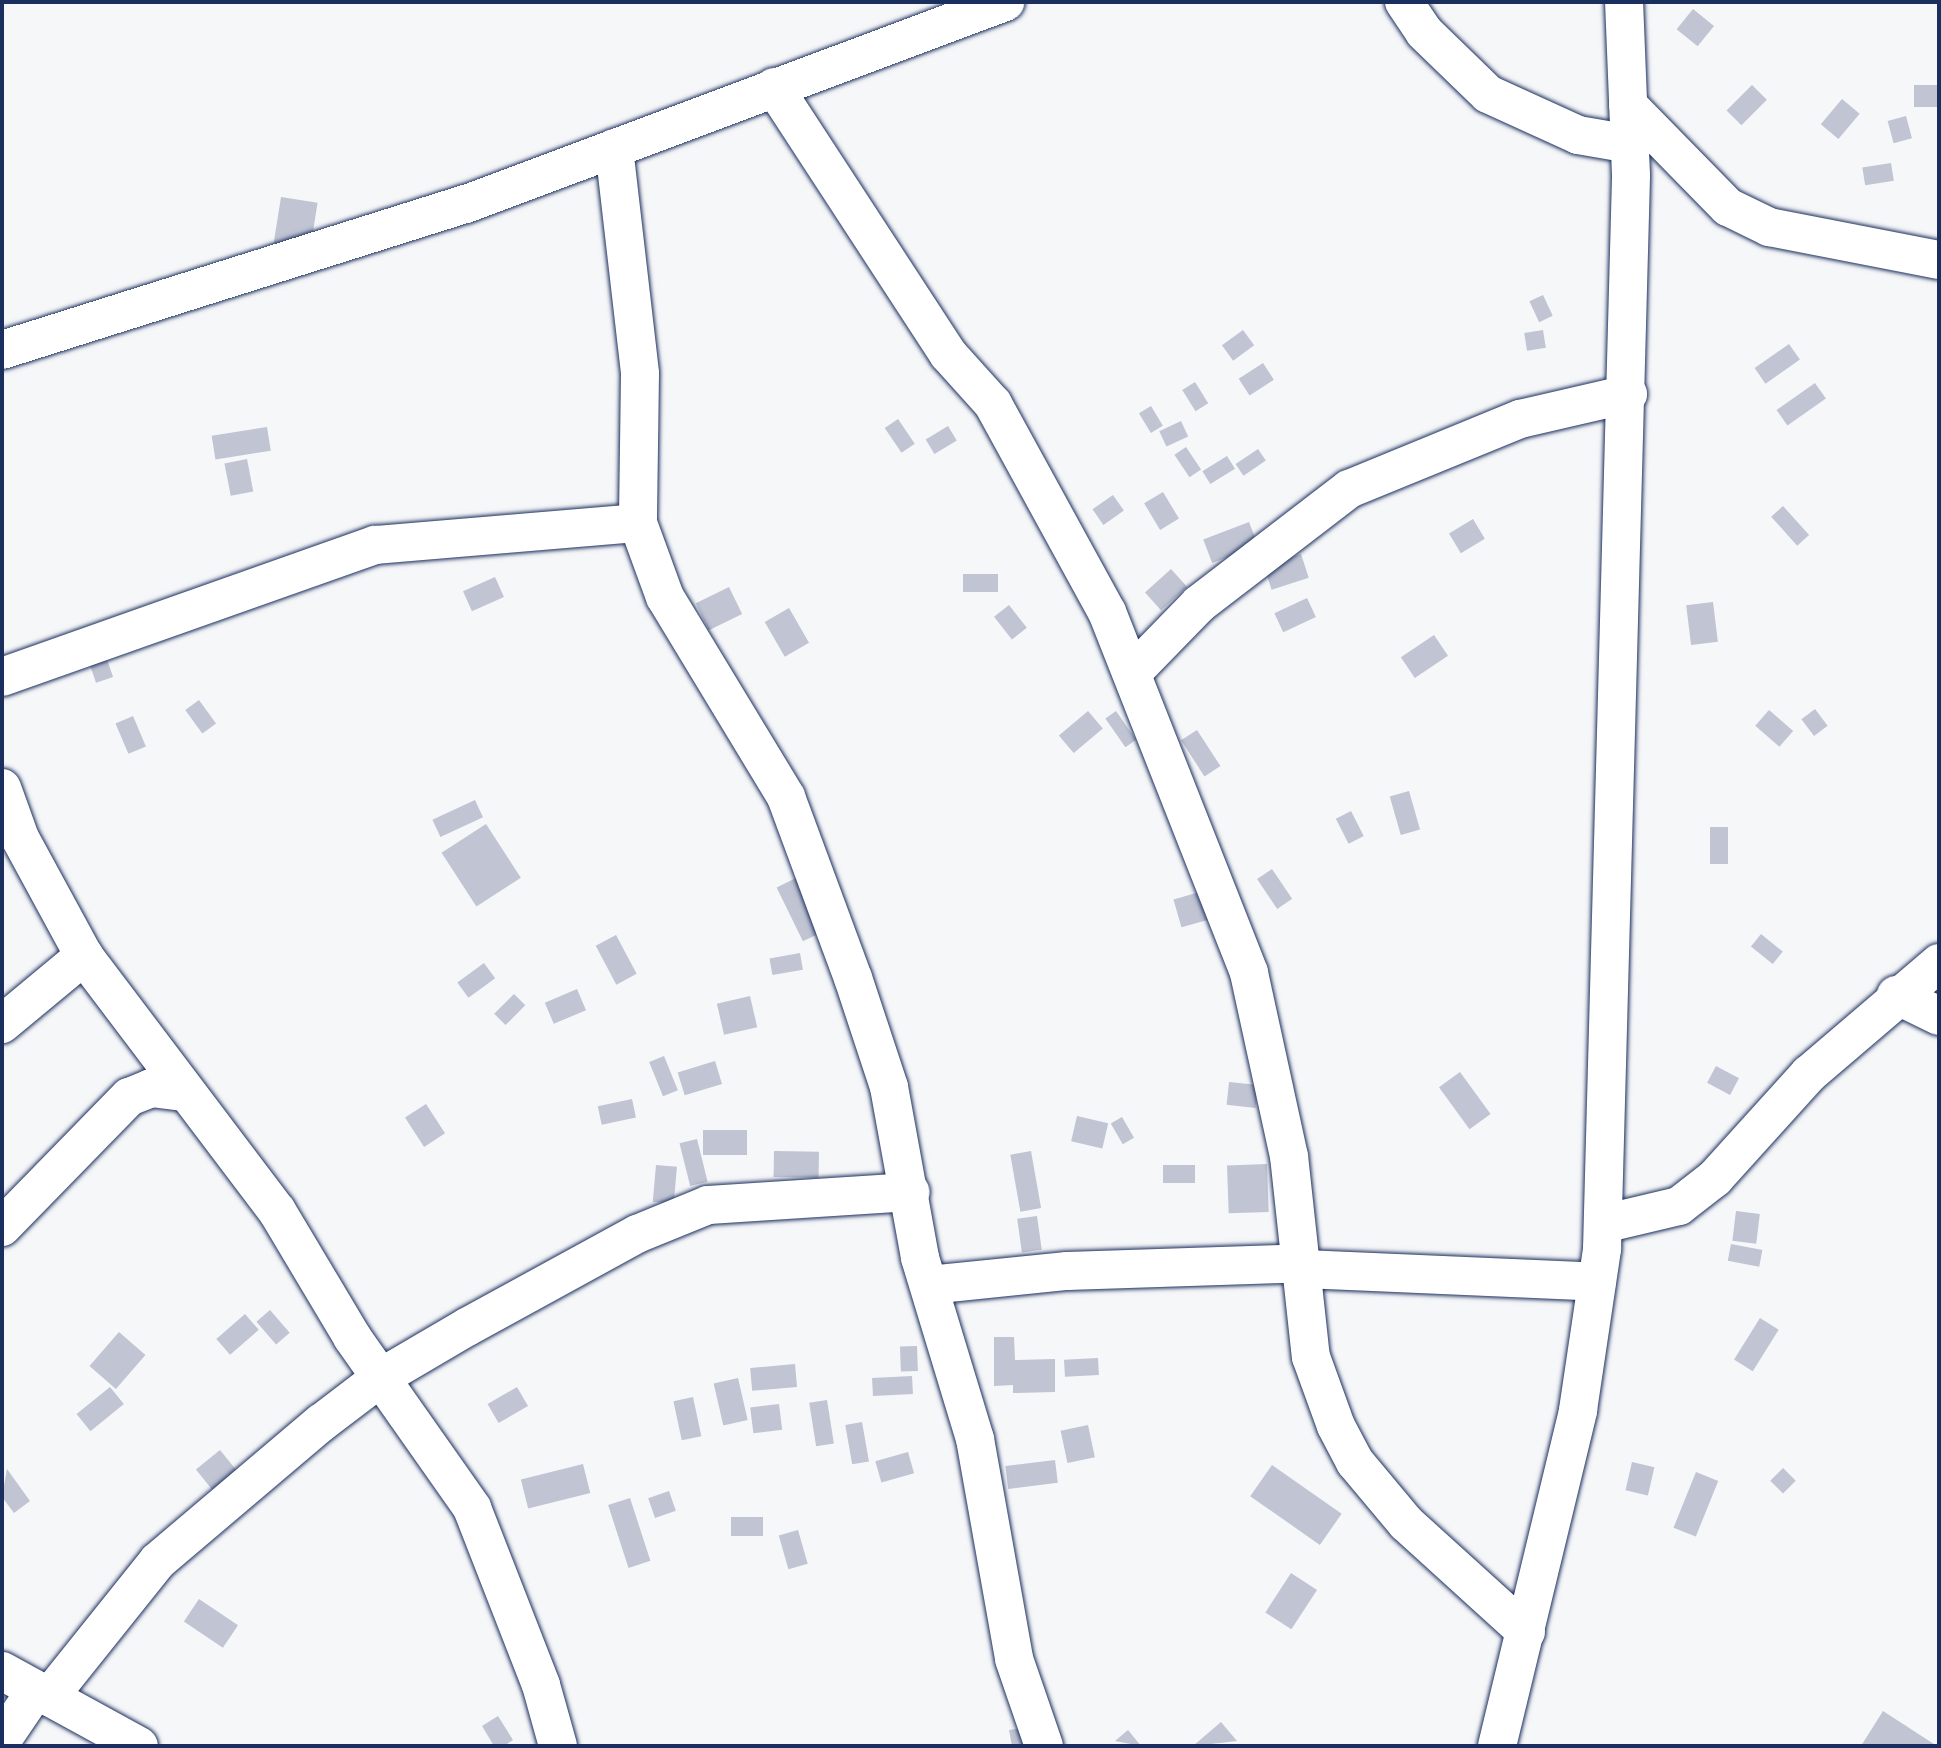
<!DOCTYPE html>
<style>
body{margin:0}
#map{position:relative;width:1941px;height:1748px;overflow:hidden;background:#f6f7f9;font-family:Caveat,sans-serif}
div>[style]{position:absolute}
.building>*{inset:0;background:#c0c4d3;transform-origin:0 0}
.roads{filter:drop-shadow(0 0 2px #1b2f5e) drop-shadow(0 0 2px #1b2f5e)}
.minor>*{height:38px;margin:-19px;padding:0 19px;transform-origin:19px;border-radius:19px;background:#fff}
span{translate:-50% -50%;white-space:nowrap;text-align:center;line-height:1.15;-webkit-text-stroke:6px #fff;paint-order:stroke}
.frame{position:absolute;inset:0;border:4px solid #1b2f5e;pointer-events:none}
</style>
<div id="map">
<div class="building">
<i style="left:1693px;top:9px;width:27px;height:26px;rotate:39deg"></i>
<i style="left:1752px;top:85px;width:21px;height:36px;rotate:45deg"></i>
<i style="left:1939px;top:85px;width:22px;height:25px;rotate:90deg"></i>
<i style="left:1842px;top:99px;width:23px;height:33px;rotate:40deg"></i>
<i style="left:1906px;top:116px;width:23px;height:19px;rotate:75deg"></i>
<i style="left:1891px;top:163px;width:18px;height:29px;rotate:81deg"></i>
<i style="left:281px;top:197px;width:37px;height:47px;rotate:9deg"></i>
<i style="left:1543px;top:295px;width:23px;height:15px;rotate:65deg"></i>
<i style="left:1243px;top:330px;width:19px;height:26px;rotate:54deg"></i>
<i style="left:1543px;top:330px;width:18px;height:19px;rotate:81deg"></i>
<i style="left:1789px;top:344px;width:19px;height:42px;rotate:55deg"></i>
<i style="left:1263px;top:363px;width:20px;height:29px;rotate:57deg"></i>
<i style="left:1195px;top:382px;width:25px;height:15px;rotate:58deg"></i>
<i style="left:1815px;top:383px;width:19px;height:47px;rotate:55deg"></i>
<i style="left:1151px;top:406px;width:23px;height:14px;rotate:59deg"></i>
<i style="left:898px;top:419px;width:30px;height:16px;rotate:56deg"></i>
<i style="left:1181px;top:421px;width:17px;height:24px;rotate:65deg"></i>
<i style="left:948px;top:426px;width:17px;height:26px;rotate:59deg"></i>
<i style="left:267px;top:427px;width:24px;height:56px;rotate:81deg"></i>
<i style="left:1186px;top:447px;width:27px;height:14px;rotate:56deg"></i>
<i style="left:1258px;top:449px;width:14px;height:27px;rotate:56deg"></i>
<i style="left:1227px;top:456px;width:15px;height:29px;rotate:58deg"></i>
<i style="left:247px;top:459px;width:33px;height:23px;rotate:79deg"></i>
<i style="left:1163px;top:492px;width:31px;height:22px;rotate:59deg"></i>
<i style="left:1113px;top:495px;width:19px;height:25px;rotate:55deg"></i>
<i style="left:1783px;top:506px;width:39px;height:16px;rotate:48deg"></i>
<i style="left:1473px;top:519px;width:23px;height:28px;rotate:59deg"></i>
<i style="left:1249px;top:522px;width:25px;height:49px;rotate:69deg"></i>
<i style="left:1301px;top:554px;width:25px;height:39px;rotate:72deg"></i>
<i style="left:1171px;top:569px;width:24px;height:35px;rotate:48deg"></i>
<i style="left:963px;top:574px;width:35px;height:18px"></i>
<i style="left:495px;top:577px;width:22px;height:35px;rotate:66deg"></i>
<i style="left:729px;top:587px;width:30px;height:37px;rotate:64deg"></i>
<i style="left:1307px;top:598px;width:21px;height:36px;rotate:65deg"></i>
<i style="left:1713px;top:602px;width:40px;height:27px;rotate:83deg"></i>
<i style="left:1009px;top:605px;width:29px;height:19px;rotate:52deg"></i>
<i style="left:789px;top:608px;width:40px;height:28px;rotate:60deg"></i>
<i style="left:1434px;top:635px;width:25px;height:40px;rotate:56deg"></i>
<i style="left:101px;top:642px;width:37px;height:18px;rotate:71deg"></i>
<i style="left:199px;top:700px;width:29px;height:17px;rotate:54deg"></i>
<i style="left:1815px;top:709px;width:21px;height:17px;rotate:53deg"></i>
<i style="left:1769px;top:710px;width:32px;height:21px;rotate:41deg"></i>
<i style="left:1088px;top:711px;width:23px;height:38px;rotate:50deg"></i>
<i style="left:1116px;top:711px;width:35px;height:13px;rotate:55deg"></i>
<i style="left:133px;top:716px;width:33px;height:19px;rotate:67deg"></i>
<i style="left:1197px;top:730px;width:43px;height:19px;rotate:57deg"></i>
<i style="left:1409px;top:791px;width:40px;height:20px;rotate:74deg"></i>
<i style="left:475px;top:800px;width:19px;height:47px;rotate:65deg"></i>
<i style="left:1351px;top:811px;width:28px;height:17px;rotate:63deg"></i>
<i style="left:486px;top:824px;width:64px;height:53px;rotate:57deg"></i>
<i style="left:1710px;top:827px;width:18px;height:37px"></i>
<i style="left:1272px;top:869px;width:36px;height:18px;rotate:56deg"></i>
<i style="left:800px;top:876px;width:60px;height:26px;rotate:64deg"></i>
<i style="left:1210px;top:889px;width:29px;height:38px;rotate:74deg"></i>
<i style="left:1761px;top:934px;width:28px;height:16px;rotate:39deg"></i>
<i style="left:616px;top:935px;width:44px;height:23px;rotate:62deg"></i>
<i style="left:800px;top:953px;width:17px;height:31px;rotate:80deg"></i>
<i style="left:484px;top:963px;width:19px;height:33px;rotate:54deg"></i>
<i style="left:577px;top:989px;width:23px;height:35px;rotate:67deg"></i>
<i style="left:514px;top:994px;width:16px;height:28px;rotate:45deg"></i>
<i style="left:750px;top:996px;width:32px;height:34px;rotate:77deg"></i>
<i style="left:664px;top:1056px;width:37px;height:16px;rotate:68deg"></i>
<i style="left:715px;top:1061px;width:24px;height:39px;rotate:73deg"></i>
<i style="left:1716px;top:1066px;width:26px;height:19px;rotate:28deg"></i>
<i style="left:1460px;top:1072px;width:52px;height:26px;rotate:54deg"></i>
<i style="left:1229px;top:1082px;width:29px;height:23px;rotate:6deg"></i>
<i style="left:632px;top:1099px;width:19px;height:35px;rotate:78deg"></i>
<i style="left:426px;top:1104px;width:35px;height:25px;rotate:57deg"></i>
<i style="left:1077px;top:1116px;width:32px;height:26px;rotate:13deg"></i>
<i style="left:1122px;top:1117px;width:24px;height:13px;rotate:60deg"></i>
<i style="left:747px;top:1130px;width:25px;height:44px;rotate:90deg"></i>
<i style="left:697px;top:1139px;width:44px;height:18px;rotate:76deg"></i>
<i style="left:774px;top:1151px;width:45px;height:26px;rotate:1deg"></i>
<i style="left:1031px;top:1151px;width:58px;height:21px;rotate:80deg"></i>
<i style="left:1267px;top:1164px;width:48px;height:40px;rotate:88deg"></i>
<i style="left:656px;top:1165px;width:21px;height:37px;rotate:5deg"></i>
<i style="left:1195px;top:1165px;width:18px;height:32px;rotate:90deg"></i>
<i style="left:1736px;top:1211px;width:24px;height:30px;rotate:7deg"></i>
<i style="left:1037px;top:1216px;width:34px;height:20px;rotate:82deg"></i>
<i style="left:1731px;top:1244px;width:32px;height:17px;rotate:11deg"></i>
<i style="left:270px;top:1310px;width:30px;height:18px;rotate:49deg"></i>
<i style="left:245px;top:1314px;width:21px;height:38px;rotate:49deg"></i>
<i style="left:1760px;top:1318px;width:22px;height:49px;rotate:32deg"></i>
<i style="left:119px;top:1332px;width:35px;height:45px;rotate:41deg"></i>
<i style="clip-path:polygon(994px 1337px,1014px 1337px,1015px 1360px,1055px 1359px,1055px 1392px,1013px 1393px,1013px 1385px,994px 1386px)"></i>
<i style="left:917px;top:1346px;width:25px;height:17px;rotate:88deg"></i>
<i style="left:1098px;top:1358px;width:17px;height:34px;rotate:87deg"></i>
<i style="left:795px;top:1364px;width:23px;height:45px;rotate:85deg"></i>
<i style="left:912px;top:1376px;width:18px;height:40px;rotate:87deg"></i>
<i style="left:738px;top:1378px;width:43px;height:25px;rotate:77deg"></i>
<i style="left:110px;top:1387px;width:22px;height:43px;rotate:51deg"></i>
<i style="left:517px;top:1387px;width:22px;height:34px;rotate:60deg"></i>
<i style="left:693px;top:1397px;width:40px;height:20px;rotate:78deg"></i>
<i style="left:827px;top:1400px;width:44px;height:18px;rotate:81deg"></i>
<i style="left:779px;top:1404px;width:26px;height:29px;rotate:83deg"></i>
<i style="left:862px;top:1422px;width:40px;height:17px;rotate:80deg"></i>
<i style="left:1088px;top:1425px;width:33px;height:28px;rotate:78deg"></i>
<i style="left:220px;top:1450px;width:38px;height:31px;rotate:51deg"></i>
<i style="left:908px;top:1452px;width:22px;height:34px;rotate:74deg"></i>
<i style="left:1055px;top:1460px;width:23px;height:50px;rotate:83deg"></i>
<i style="left:1632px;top:1462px;width:23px;height:29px;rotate:13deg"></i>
<i style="left:583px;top:1464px;width:30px;height:64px;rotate:76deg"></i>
<i style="left:1272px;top:1465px;width:85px;height:38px;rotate:35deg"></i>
<i style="left:1783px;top:1468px;width:18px;height:18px;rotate:45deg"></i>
<i style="clip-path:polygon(7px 1469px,30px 1501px,14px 1513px,2px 1497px)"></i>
<i style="left:1696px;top:1472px;width:24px;height:60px;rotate:22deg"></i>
<i style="left:669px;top:1491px;width:21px;height:22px;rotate:71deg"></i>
<i style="left:630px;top:1498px;width:66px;height:23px;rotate:72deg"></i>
<i style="left:763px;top:1517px;width:19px;height:32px;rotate:90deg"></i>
<i style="left:798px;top:1530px;width:35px;height:20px;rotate:74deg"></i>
<i style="left:1291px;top:1573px;width:31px;height:47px;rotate:33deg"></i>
<i style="left:199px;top:1599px;width:47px;height:27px;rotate:34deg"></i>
<i style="clip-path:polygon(1883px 1711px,1937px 1746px,1861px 1746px)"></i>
<i style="clip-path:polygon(498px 1716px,513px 1740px,504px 1746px,494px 1746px,482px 1726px)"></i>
<i style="clip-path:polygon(1221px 1722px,1237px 1741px,1193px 1746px)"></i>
<i style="clip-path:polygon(1029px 1727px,1033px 1746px,1012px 1746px,1009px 1730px)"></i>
<i style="clip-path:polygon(1128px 1730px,1141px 1746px,1115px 1741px)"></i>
</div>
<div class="roads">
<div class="minor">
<i style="left:1404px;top:2px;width:36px;rotate:56deg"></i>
<i style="left:1424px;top:32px;width:89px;rotate:44.1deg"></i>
<i style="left:1488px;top:94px;width:99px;rotate:24.5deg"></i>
<i style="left:1578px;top:135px;width:53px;rotate:9.8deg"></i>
<i style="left:774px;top:87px;width:319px;rotate:56.9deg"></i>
<i style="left:948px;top:354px;width:67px;rotate:48deg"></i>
<i style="left:993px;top:404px;width:237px;rotate:61.3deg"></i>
<i style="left:1107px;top:612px;width:388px;rotate:68.5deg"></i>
<i style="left:1249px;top:973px;width:187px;rotate:77.7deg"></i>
<i style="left:1289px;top:1156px;width:202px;rotate:83.8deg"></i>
<i style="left:1311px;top:1357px;width:73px;rotate:70.1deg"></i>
<i style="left:1336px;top:1426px;width:41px;rotate:62.2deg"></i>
<i style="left:1355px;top:1462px;width:80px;rotate:50.1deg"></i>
<i style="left:1406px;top:1523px;width:162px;rotate:42.2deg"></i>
<i style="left:1628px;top:105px;width:143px;rotate:45.6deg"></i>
<i style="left:1728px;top:207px;width:46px;rotate:26deg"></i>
<i style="left:1769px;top:227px;width:173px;rotate:11deg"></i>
<i style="left:614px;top:148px;width:227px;rotate:83.4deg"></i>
<i style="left:640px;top:374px;width:149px;rotate:90.8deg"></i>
<i style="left:638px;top:523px;width:79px;rotate:70deg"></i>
<i style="left:665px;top:597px;width:234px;rotate:58.8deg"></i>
<i style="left:786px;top:797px;width:193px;rotate:69.7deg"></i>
<i style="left:853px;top:978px;width:115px;rotate:71.7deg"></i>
<i style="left:889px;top:1087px;width:174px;rotate:79.7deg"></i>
<i style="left:920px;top:1258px;width:189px;rotate:73.1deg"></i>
<i style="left:975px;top:1439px;width:223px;rotate:79.9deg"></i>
<i style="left:1014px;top:1659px;width:92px;rotate:71deg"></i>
<i style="left:2px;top:350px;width:486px;rotate:-17.5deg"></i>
<i style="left:466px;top:204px;width:576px;rotate:-20.54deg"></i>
<i style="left:1132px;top:673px;width:96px;rotate:-45.8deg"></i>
<i style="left:1199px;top:604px;width:189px;rotate:-37.5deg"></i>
<i style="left:1349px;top:489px;width:185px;rotate:-22.3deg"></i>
<i style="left:1520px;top:419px;width:111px;rotate:-13deg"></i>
<i style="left:2px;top:677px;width:396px;rotate:-19.5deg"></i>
<i style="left:375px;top:545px;width:264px;rotate:-4.8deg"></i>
<i style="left:2px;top:788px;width:53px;rotate:70.2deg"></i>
<i style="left:20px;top:838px;width:134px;rotate:61.5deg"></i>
<i style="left:84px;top:956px;width:320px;rotate:52.9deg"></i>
<i style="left:277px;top:1211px;width:147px;rotate:59.2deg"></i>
<i style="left:352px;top:1337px;width:209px;rotate:54.9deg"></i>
<i style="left:472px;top:1508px;width:190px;rotate:68.7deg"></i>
<i style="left:541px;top:1685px;width:63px;rotate:74.4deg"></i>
<i style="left:1896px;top:995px;width:48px;rotate:26deg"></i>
<i style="left:2px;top:1024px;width:107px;rotate:-39.7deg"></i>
<i style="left:1603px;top:1224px;width:78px;rotate:-13.3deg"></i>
<i style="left:1679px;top:1206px;width:46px;rotate:-37.9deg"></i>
<i style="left:1715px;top:1178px;width:140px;rotate:-47.9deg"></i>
<i style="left:1809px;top:1074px;width:171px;rotate:-40.5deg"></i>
<i style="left:2px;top:1227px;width:182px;rotate:-45.7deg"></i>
<i style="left:129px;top:1097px;width:24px;rotate:-22deg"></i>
<i style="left:151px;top:1088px;width:34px;rotate:7deg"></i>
<i style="left:1305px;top:1269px;width:292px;rotate:2.5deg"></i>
<i style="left:929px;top:1285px;width:139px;rotate:-5.8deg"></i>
<i style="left:1067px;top:1271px;width:237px;rotate:-1.9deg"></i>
<i style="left:2px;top:1671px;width:156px;rotate:28.7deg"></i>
<i style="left:49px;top:1697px;width:174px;rotate:-51.3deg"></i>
<i style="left:158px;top:1561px;width:214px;rotate:-40.3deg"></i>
<i style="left:321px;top:1423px;width:74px;rotate:-37.3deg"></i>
<i style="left:380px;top:1378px;width:101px;rotate:-30.4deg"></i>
<i style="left:467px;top:1327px;width:194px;rotate:-28.7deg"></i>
<i style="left:637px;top:1234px;width:77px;rotate:-22.2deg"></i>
<i style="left:708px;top:1205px;width:203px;rotate:-3.7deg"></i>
<i style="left:2px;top:1740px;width:60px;rotate:-55.8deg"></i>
<i style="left:1497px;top:1746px;width:346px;rotate:-76.4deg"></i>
<i style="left:1578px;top:1410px;width:163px;rotate:-81.5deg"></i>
<i style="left:1602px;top:1249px;width:1074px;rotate:-88.45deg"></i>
<i style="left:1631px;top:175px;width:173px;rotate:-92.3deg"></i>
</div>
</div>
<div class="frame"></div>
</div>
